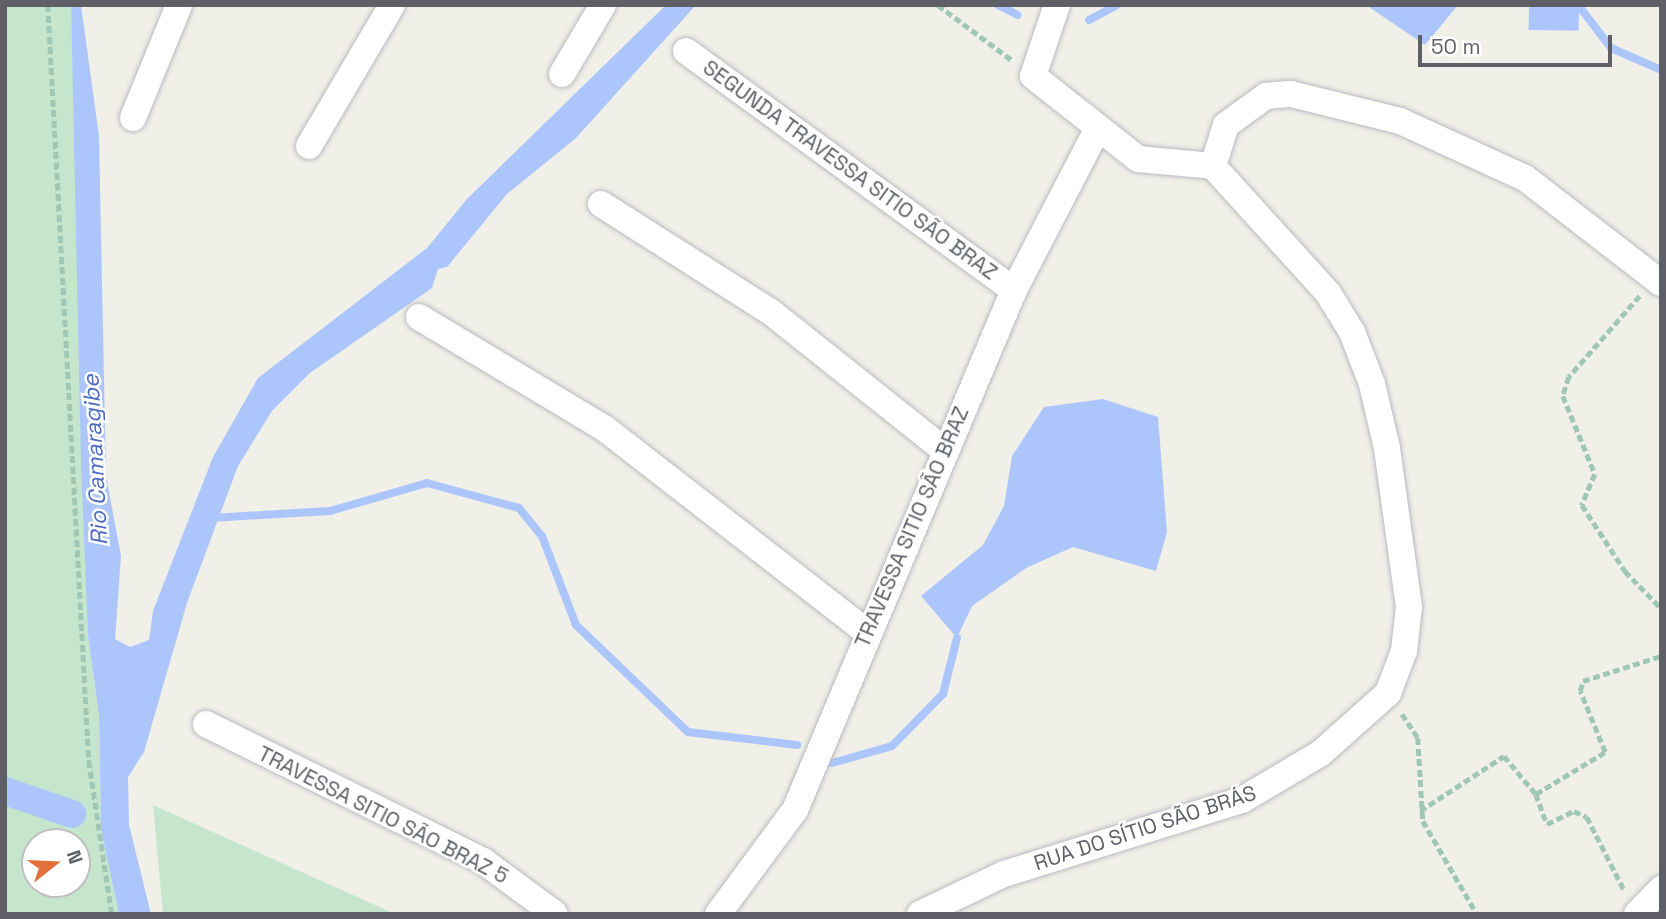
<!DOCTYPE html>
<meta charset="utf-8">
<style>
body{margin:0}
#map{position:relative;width:1666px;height:919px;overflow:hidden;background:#f0f0e8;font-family:"Space Grotesk",sans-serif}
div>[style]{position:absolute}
.green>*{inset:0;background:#c5e6cd}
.water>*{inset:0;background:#acc6fc;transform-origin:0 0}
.stream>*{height:8px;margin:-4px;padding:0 4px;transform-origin:4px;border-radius:4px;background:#acc6fc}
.canal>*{height:28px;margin:-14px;padding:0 14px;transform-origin:14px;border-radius:14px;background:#acc6fc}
.path>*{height:4.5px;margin-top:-2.25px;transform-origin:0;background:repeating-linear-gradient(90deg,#9fc7b4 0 7px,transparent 0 10.5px)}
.roads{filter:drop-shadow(0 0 2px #b9bac0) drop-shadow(0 0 2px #b9bac0)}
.street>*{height:26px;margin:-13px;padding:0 13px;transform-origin:13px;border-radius:13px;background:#fff}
span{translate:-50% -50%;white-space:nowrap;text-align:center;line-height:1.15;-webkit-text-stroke:5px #fff;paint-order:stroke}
.street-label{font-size:21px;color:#5f6067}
.water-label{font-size:23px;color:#4e6bc0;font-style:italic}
.frame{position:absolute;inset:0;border:7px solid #5f6067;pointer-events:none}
.north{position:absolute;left:21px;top:828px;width:70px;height:70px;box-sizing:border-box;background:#fff;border:2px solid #bfbfc2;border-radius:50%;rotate:72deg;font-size:19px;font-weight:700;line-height:28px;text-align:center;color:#5f6067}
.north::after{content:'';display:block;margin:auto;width:24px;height:32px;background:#e36f3b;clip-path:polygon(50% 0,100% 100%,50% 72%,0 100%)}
.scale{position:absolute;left:1418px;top:35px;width:194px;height:32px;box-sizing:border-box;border:4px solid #5f6067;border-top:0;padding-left:9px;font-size:21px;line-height:24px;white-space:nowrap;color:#5f6067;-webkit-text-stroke:5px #fff;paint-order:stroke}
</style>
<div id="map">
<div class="green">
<i style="clip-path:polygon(evenodd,5px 5px,71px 5px,88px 636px,99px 715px,101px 830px,119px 914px,5px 914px,5px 5px,35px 842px,77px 842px,77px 884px,35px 884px,35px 842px)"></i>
<i style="clip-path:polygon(153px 805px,395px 914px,163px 914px)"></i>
</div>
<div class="water">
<i style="clip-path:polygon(71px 5px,81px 5px,99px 136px,106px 476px,121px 556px,115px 639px,130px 647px,149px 640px,153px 611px,213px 457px,258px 378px,427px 248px,467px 199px,666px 5px,696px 5px,576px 138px,507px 194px,447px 267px,438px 269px,432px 288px,310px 373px,272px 411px,238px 466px,187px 603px,144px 752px,128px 777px,129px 825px,151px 914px,119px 914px,101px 830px,99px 715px,88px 636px,81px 464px)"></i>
<i style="clip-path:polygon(1366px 5px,1458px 5px,1425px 45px)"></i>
<i style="left:1529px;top:5px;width:50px;height:25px;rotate:1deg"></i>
<i style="clip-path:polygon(1103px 399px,1158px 417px,1167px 532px,1156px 571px,1073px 547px,1026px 568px,972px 606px,957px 638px,921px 596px,983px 545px,1004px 506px,1012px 456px,1044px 407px)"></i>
</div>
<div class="stream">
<i style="left:998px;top:5px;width:22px;rotate:27deg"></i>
<i style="left:1565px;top:5px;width:14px;rotate:4deg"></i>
<i style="left:1579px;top:6px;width:53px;rotate:52.7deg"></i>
<i style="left:1611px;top:48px;width:55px;rotate:23.7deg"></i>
<i style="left:1089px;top:20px;width:32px;rotate:-28deg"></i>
<i style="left:211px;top:518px;width:119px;rotate:-3.4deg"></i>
<i style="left:330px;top:511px;width:101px;rotate:-16.1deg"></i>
<i style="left:427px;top:483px;width:95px;rotate:15.2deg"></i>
<i style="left:519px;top:508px;width:36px;rotate:51deg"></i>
<i style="left:542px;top:536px;width:95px;rotate:69.1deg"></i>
<i style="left:576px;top:625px;width:155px;rotate:43.7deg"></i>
<i style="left:688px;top:732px;width:110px;rotate:6.8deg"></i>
<i style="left:832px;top:763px;width:62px;rotate:-15.8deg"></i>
<i style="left:892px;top:746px;width:73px;rotate:-45.6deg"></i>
<i style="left:943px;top:694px;width:58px;rotate:-76deg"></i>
</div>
<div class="canal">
<i style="left:5px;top:791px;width:71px;rotate:18.9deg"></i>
</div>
<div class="path">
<i style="left:48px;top:5px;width:757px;rotate:86.9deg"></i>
<i style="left:89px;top:761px;width:155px;rotate:81.5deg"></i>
<i style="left:938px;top:5px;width:94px;rotate:36.7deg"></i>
<i style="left:1640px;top:296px;width:108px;rotate:131.2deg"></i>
<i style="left:1569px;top:377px;width:20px;rotate:108deg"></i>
<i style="left:1563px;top:396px;width:84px;rotate:67.7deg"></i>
<i style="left:1595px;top:474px;width:34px;rotate:113deg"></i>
<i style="left:1582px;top:505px;width:79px;rotate:56.9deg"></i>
<i style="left:1625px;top:571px;width:52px;rotate:45.8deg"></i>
<i style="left:1402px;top:714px;width:29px;rotate:56deg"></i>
<i style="left:1418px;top:738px;width:83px;rotate:86.6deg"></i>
<i style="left:1423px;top:821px;width:108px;rotate:59.9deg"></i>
<i style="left:1536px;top:794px;width:81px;rotate:-31.3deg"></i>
<i style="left:1605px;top:752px;width:66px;rotate:-112.3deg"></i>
<i style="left:1580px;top:691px;width:10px;rotate:-73deg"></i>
<i style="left:1583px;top:681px;width:82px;rotate:-17.8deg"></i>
<i style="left:1420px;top:811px;width:100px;rotate:-33.2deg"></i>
<i style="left:1504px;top:756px;width:50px;rotate:49.9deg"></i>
<i style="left:1536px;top:794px;width:32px;rotate:70deg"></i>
<i style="left:1547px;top:824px;width:30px;rotate:-26deg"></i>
<i style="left:1574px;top:811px;width:14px;rotate:25deg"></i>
<i style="left:1587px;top:817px;width:82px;rotate:63.1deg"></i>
</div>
<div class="roads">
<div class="street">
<i style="left:1057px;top:5px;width:75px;rotate:108.7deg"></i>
<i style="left:1033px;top:76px;width:134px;rotate:38.3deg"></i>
<i style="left:1138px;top:159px;width:75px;rotate:5.3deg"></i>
<i style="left:686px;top:51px;width:406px;rotate:36.1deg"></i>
<i style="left:562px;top:74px;width:80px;rotate:-59.3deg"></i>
<i style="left:133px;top:118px;width:122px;rotate:-67.8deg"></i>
<i style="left:309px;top:146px;width:164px;rotate:-59.5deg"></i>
<i style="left:1213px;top:166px;width:43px;rotate:-72.4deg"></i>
<i style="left:1226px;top:125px;width:49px;rotate:-35.9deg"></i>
<i style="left:1266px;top:96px;width:25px;rotate:-5deg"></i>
<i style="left:1291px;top:94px;width:112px;rotate:13.9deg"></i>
<i style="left:1400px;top:121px;width:137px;rotate:24.5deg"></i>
<i style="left:1525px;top:178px;width:172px;rotate:37.7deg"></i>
<i style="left:601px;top:204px;width:203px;rotate:32.5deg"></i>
<i style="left:772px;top:313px;width:218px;rotate:38.5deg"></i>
<i style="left:419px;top:317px;width:216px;rotate:31deg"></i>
<i style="left:604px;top:428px;width:334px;rotate:37.8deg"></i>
<i style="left:206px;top:724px;width:309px;rotate:26.3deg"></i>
<i style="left:483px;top:861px;width:89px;rotate:36.4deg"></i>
<i style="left:718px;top:914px;width:129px;rotate:-53.5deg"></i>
<i style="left:795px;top:810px;width:564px;rotate:-67.16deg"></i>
<i style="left:1014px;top:290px;width:178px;rotate:-62.6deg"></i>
<i style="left:920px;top:914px;width:93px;rotate:-25.5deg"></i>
<i style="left:1004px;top:874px;width:249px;rotate:-17.3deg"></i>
<i style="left:1242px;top:800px;width:92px;rotate:-30.7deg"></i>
<i style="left:1321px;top:753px;width:90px;rotate:-41.8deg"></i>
<i style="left:1388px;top:693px;width:45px;rotate:-69.1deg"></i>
<i style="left:1404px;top:651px;width:44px;rotate:-83.5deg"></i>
<i style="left:1409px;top:607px;width:161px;rotate:-97.9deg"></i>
<i style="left:1387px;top:448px;width:66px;rotate:-103.2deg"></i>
<i style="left:1372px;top:384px;width:56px;rotate:-111deg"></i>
<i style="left:1352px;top:332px;width:46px;rotate:-121.6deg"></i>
<i style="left:1328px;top:293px;width:171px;rotate:-132.2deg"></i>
<i style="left:1637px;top:914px;width:35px;rotate:-46deg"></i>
</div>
</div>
<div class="street-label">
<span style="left:850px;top:170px;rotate:36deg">SEGUNDA TRAVESSA SITIO SÃO BRAZ</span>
<span style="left:912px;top:527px;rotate:-67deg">TRAVESSA SITIO SÃO BRAZ</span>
<span style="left:383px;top:815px;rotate:27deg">TRAVESSA SITIO SÃO BRAZ 5</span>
<span style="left:1145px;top:828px;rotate:-18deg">RUA DO SÍTIO SÃO BRÁS</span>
</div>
<div class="water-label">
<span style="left:95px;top:460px;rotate:-93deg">Rio Camaragibe</span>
</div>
<div class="frame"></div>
<div class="north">N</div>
<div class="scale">50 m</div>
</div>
